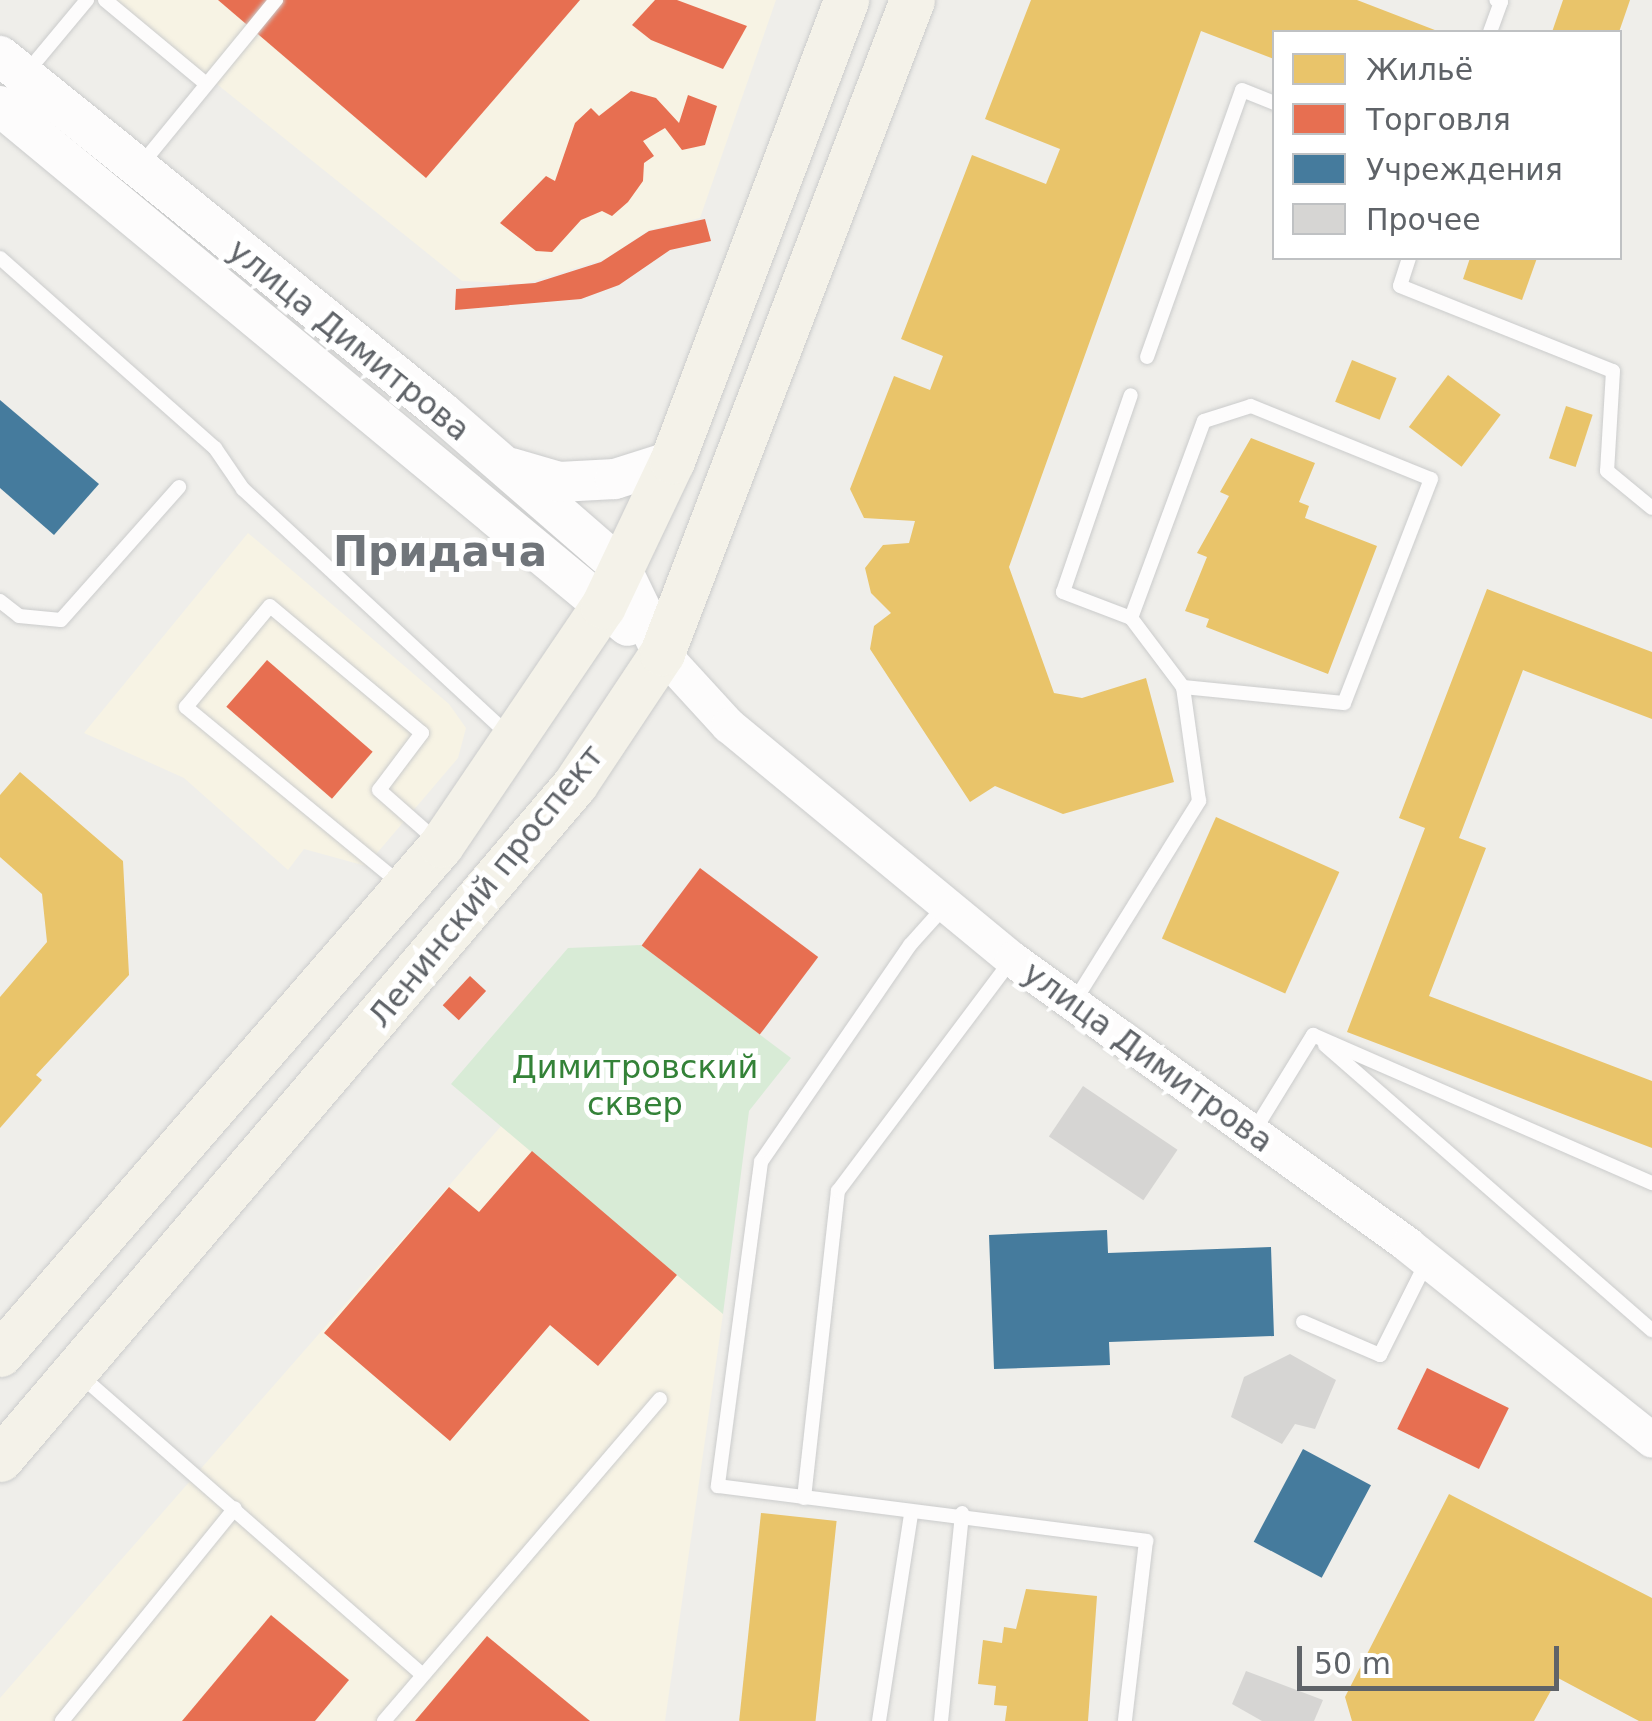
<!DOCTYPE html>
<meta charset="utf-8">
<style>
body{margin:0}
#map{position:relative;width:1652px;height:1721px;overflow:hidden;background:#efeeea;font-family:"DejaVu Sans",sans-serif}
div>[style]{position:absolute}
.commercial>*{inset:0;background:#f7f3e4}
.green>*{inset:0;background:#d8ebd6}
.homes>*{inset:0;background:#e9c46a;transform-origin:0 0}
.shops>*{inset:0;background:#e76f51;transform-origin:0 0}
.public>*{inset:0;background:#457b9d;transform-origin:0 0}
.building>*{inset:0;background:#d6d5d3;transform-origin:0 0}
.roads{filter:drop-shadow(0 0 2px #cbcccc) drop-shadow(0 0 2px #cbcccc)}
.service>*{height:14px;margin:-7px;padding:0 7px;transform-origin:7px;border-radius:7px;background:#fdfcfc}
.tertiary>*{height:35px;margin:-17.5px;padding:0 17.5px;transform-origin:17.5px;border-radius:17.5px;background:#fdfcfc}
.secondary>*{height:40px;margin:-20px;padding:0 20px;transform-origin:20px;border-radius:20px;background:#fdfcfc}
.primary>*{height:45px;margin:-22.5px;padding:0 22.5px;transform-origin:22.5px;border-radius:22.5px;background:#f4f2e9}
span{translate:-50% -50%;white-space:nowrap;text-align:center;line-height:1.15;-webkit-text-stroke:10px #fff;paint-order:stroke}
.street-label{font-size:32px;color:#5f6368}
.park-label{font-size:32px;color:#348238}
.district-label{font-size:42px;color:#70757a;font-weight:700}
.legend{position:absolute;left:1272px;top:30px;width:350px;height:230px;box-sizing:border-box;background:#fff;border:2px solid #bfc1c3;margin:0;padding:12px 18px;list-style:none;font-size:30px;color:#5f6368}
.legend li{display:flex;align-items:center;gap:20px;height:50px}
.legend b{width:50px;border:2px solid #bfc1c3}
.scale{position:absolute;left:1297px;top:1646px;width:262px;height:45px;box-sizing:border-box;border:5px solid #5f6368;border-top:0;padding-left:12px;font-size:30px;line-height:35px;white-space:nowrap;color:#5f6368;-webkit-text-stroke:8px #fff;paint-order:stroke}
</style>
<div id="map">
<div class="commercial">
<i style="clip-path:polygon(112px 0,776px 0,700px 218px,649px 230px,605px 259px,524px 284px,462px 281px)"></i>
<i style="clip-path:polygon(248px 533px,449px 704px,466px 728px,458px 758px,366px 866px,304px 849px,288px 870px,184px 778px,84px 733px)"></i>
<i style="clip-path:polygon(502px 1125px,723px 1314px,665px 1721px,0 1721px,0 1698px)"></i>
</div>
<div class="green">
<i style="clip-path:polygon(641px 945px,791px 1058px,749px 1111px,723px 1314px,451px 1084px,568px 948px)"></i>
</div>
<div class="homes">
<i style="clip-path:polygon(1031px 0,1357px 0,1440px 32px,1274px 32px,1274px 59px,1201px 31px,1009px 567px,1054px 693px,1082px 698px,1146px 678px,1174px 782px,1063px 814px,995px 786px,970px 802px,870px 649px,874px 626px,891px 613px,871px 593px,865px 568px,883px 545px,909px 543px,915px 521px,864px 518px,850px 489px,894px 376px,930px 390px,943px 356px,901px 339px,972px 155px,1046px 184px,1060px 149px,985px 119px)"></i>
<i style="clip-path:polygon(1563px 0,1630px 0,1619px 32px,1552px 32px)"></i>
<i style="clip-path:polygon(1470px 258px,1537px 258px,1522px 300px,1463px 279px)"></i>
<i style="left:1352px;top:360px;width:48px;height:45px;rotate:22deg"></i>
<i style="left:1448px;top:375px;width:66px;height:65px;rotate:37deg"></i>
<i style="left:1566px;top:406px;width:28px;height:55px;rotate:18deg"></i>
<i style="clip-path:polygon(1251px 438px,1315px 463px,1299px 502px,1309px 506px,1305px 518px,1377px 546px,1328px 674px,1206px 627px,1209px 619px,1185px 611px,1207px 557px,1197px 553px,1229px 496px,1220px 492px)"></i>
<i style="clip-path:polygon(1487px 589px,1652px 652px,1652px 719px,1523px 670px,1459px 838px,1486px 848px,1429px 996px,1652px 1081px,1652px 1148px,1347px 1032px,1425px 828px,1399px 818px)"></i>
<i style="clip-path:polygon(20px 772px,123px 861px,129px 975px,36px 1075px,42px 1080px,0 1128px,0 997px,47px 942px,42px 894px,0 857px,0 795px)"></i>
<i style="left:1216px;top:817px;width:135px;height:133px;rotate:24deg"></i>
<i style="clip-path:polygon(1449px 1494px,1652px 1598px,1652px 1721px,1639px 1721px,1558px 1678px,1534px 1721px,1352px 1721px,1345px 1697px)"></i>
<i style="left:761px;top:1513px;width:76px;height:209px;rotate:6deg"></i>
<i style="clip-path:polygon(1026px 1589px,1097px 1596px,1088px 1721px,1005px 1721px,1007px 1706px,994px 1705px,996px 1686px,978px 1684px,983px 1640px,1002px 1643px,1004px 1627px,1016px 1629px)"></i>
</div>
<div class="shops">
<i style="clip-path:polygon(218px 0,580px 0,426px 178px)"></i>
<i style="clip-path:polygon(655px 0,677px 0,747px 26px,723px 69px,651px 40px,632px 25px)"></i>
<i style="clip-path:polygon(631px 91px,656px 98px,679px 123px,688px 95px,717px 106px,705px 145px,682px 150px,665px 128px,643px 141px,654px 156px,644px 163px,643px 181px,628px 202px,612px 216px,602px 211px,581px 220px,552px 252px,536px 251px,500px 223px,546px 176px,555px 181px,575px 123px,591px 108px,599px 116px)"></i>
<i style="clip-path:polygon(705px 219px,711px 241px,670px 250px,619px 285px,581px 299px,455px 310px,456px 289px,535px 283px,601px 262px,649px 231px)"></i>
<i style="left:267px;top:660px;width:140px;height:62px;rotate:41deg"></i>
<i style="left:700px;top:868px;width:148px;height:97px;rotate:37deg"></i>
<i style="left:470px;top:976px;width:22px;height:40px;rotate:43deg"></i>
<i style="clip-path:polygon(532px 1151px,677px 1275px,598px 1366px,550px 1325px,450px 1441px,324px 1333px,449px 1187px,479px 1212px)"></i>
<i style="left:1427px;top:1368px;width:91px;height:68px;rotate:26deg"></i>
<i style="clip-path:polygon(271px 1615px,349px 1680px,315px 1721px,182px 1721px)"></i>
<i style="clip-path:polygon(487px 1636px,590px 1721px,415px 1721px)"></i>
</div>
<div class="public">
<i style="clip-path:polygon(0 400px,99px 484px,54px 535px,0 488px)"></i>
<i style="clip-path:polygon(1107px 1230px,1108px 1253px,1271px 1247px,1274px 1336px,1109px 1342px,1110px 1365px,994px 1369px,989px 1235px)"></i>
<i style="left:1303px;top:1449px;width:77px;height:105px;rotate:28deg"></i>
</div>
<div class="building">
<i style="left:1083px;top:1086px;width:114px;height:61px;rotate:34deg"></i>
<i style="clip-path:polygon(1290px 1354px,1336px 1380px,1315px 1429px,1295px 1424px,1282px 1444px,1231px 1417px,1244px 1377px)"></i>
<i style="clip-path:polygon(1246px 1671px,1323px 1700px,1314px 1721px,1262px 1721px,1232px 1704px)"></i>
</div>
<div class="roads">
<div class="service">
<i style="left:105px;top:0;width:131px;rotate:39.7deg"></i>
<i style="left:1490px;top:32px;width:32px;rotate:-70deg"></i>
<i style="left:1501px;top:2px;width:5px;rotate:-158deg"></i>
<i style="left:27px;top:72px;width:94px;rotate:-50.2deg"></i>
<i style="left:140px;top:166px;width:215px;rotate:-50.7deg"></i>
<i style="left:0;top:258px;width:287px;rotate:41.5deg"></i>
<i style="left:215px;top:448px;width:50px;rotate:55.7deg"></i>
<i style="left:243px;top:489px;width:362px;rotate:42.8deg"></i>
<i style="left:1409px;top:258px;width:29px;rotate:108deg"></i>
<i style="left:1400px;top:286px;width:229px;rotate:21.8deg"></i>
<i style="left:1613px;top:371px;width:100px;rotate:93.4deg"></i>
<i style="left:1607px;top:471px;width:58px;rotate:39.4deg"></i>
<i style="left:1147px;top:357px;width:283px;rotate:-70.4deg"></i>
<i style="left:1242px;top:90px;width:35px;rotate:22deg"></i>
<i style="left:0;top:601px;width:24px;rotate:38deg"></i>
<i style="left:19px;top:616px;width:42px;rotate:5.4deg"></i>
<i style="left:61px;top:620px;width:178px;rotate:-48.4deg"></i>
<i style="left:1131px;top:618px;width:210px;rotate:-69.7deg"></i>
<i style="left:1204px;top:421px;width:49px;rotate:-17.7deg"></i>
<i style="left:1251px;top:406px;width:194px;rotate:22.1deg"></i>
<i style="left:1431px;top:479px;width:240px;rotate:111.2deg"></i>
<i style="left:1344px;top:703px;width:162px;rotate:-174.3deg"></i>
<i style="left:398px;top:882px;width:275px;rotate:-140.5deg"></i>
<i style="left:186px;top:707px;width:131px;rotate:-50.3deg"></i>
<i style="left:270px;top:606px;width:198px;rotate:39.9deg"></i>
<i style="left:422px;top:733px;width:71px;rotate:127deg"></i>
<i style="left:379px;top:790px;width:77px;rotate:41.3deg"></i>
<i style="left:945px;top:906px;width:52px;rotate:131.9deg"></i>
<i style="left:910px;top:945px;width:263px;rotate:124.5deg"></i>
<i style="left:761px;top:1162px;width:327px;rotate:97.6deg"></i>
<i style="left:718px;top:1486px;width:432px;rotate:7.3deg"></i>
<i style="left:1146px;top:1541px;width:181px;rotate:96.7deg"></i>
<i style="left:1074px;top:1002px;width:237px;rotate:-58.1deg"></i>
<i style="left:1199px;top:801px;width:115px;rotate:-98deg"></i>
<i style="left:1183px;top:687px;width:86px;rotate:-127deg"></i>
<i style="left:1131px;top:618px;width:73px;rotate:-159.1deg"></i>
<i style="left:1063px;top:592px;width:208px;rotate:-71deg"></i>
<i style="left:1325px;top:1045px;width:434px;rotate:41.1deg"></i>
<i style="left:1254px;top:1131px;width:113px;rotate:-58.4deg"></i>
<i style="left:1313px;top:1035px;width:370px;rotate:23.6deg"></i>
<i style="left:1303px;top:1322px;width:84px;rotate:23.2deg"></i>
<i style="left:1380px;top:1355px;width:105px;rotate:-63.4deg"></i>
<i style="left:80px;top:1375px;width:454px;rotate:41.2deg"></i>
<i style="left:804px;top:1498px;width:309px;rotate:-83.7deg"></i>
<i style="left:838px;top:1191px;width:290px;rotate:-53.1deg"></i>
<i style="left:62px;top:1721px;width:274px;rotate:-50.9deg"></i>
<i style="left:384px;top:1721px;width:424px;rotate:-49.4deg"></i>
<i style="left:879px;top:1721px;width:209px;rotate:-81.2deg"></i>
<i style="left:941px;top:1721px;width:209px;rotate:-84.2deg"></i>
</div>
<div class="tertiary">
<i style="left:662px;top:653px;width:98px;rotate:47.5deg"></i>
<i style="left:728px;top:725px;width:368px;rotate:39.5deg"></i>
<i style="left:1012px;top:959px;width:488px;rotate:35.8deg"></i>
<i style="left:1408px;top:1245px;width:312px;rotate:38.6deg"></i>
</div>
<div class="secondary">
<i style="left:0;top:56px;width:569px;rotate:38.86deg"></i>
<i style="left:443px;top:413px;width:236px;rotate:41deg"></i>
<i style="left:621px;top:568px;width:94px;rotate:64.2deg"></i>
<i style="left:0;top:106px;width:815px;rotate:39.63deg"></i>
<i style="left:511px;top:468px;width:50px;rotate:16.3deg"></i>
<i style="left:559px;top:482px;width:56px;rotate:-3.1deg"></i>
<i style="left:615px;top:479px;width:60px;rotate:-17.5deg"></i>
</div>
<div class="primary">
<i style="left:0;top:1354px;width:673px;rotate:-49.09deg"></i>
<i style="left:441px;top:845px;width:289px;rotate:-55.9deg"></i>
<i style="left:603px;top:606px;width:161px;rotate:-64.6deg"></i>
<i style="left:672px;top:461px;width:493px;rotate:-69.3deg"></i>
<i style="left:0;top:1459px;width:887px;rotate:-49.57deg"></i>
<i style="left:575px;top:784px;width:157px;rotate:-56.4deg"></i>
<i style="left:662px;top:653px;width:699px;rotate:-69.05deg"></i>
</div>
</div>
<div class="street-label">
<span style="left:349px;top:340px;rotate:39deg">улица Димитрова</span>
<span style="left:486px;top:886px;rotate:-51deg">Ленинский проспект</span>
<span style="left:1148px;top:1057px;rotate:36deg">улица Димитрова</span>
</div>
<div class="park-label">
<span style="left:635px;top:1086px">Димитровский<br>сквер</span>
</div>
<div class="district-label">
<span style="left:440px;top:552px">Придача</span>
</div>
<ul class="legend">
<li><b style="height:28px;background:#e9c46a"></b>Жильё</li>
<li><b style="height:28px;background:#e76f51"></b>Торговля</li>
<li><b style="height:28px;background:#457b9d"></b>Учреждения</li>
<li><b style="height:28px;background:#d6d5d3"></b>Прочее</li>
</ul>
<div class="scale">50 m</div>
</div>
